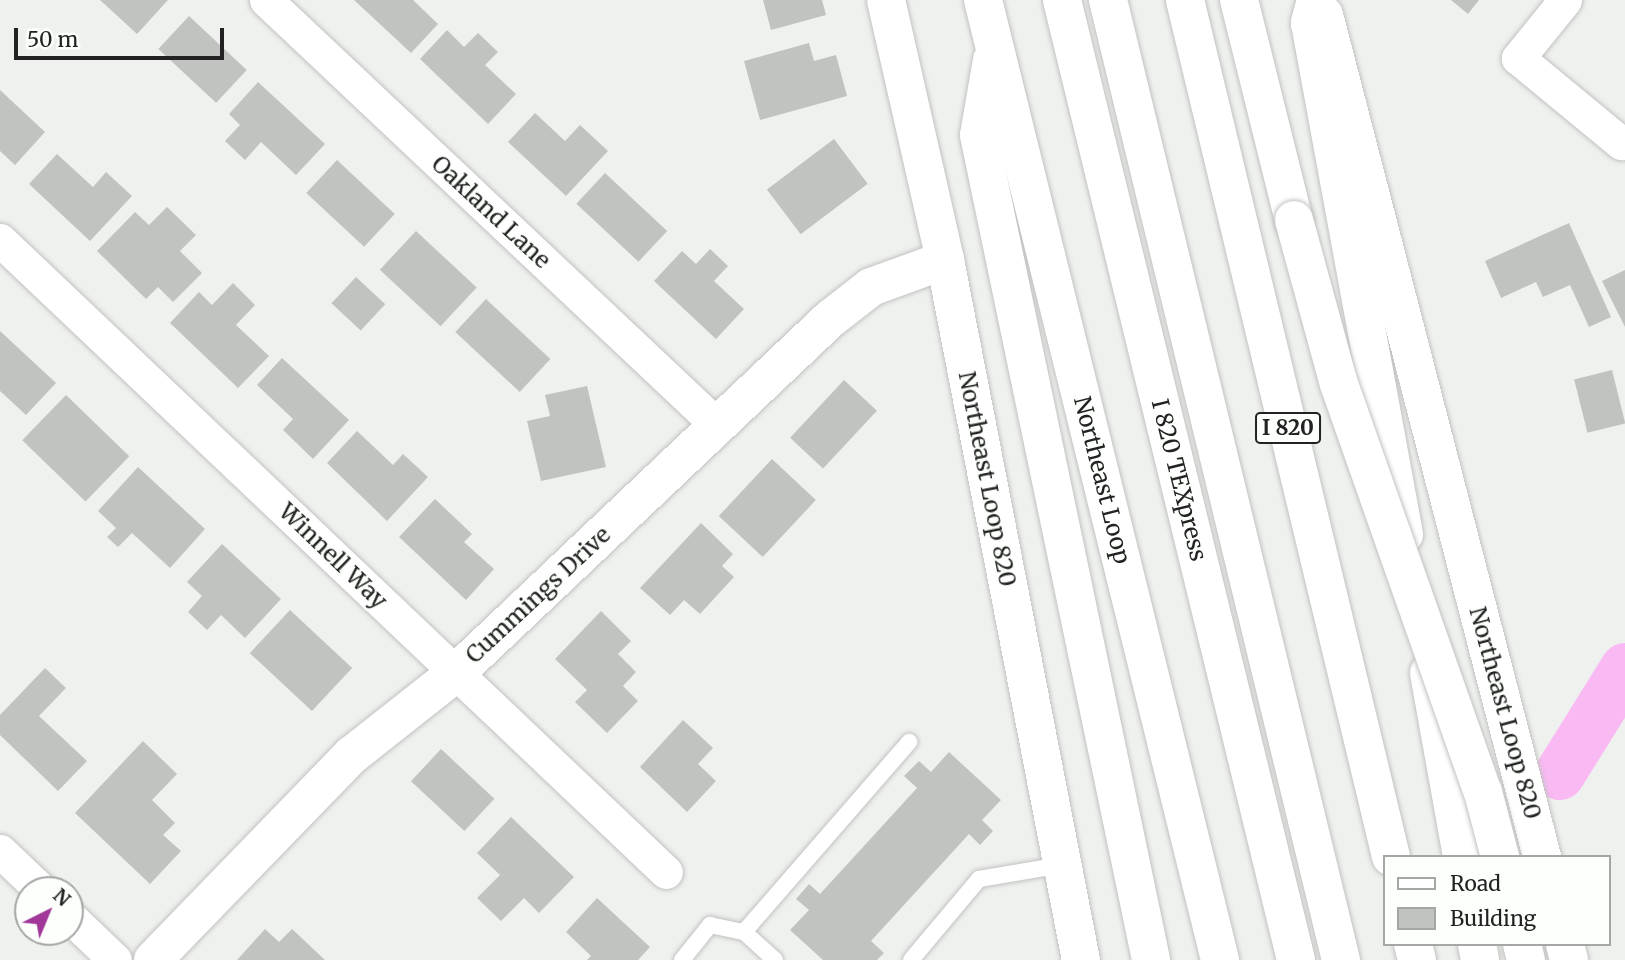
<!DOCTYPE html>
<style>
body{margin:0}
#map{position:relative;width:1625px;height:960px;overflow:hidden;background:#eff1ef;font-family:Merriweather,serif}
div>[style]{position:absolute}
.river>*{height:51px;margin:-25.5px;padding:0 25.5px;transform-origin:25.5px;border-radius:25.5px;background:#f9b9f2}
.building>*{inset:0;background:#c1c3c0;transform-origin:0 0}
.roads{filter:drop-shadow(0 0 2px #c1c3c0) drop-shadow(0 0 2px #c1c3c0)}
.lane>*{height:16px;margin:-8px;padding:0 8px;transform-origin:8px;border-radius:8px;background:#fff}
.street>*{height:33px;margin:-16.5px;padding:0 16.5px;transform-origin:16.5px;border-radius:16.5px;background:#fff}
.secondary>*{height:38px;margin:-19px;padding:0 19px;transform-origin:19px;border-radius:19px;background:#fff}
.highway>*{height:38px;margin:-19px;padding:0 19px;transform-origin:19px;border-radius:19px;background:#fff}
.bridges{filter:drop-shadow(0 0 2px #c1c3c0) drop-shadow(0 0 2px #c1c3c0)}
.highway-bridge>*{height:38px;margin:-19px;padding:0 19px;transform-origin:19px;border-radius:19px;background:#fff}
span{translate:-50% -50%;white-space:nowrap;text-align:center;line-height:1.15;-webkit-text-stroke:5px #fcfffc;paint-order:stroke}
.shield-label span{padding:2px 5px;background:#fcfffc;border:2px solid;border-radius:5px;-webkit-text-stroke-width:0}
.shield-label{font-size:21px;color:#212221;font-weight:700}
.street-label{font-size:23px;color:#212221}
.legend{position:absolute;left:1383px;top:855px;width:228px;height:91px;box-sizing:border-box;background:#fcfffc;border:2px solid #a4a7a4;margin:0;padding:9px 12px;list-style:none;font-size:21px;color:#212221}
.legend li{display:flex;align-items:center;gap:14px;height:35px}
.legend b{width:35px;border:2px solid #a4a7a4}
.north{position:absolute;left:14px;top:876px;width:70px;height:70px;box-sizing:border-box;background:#fcfffc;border:2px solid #a4a7a4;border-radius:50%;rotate:43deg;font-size:19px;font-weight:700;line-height:28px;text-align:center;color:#212221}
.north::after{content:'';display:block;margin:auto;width:24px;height:32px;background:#a03799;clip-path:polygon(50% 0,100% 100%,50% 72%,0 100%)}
.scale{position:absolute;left:14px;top:28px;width:210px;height:32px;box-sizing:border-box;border:4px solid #212221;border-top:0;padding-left:9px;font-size:21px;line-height:24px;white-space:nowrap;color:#212221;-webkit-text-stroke:5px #fcfffc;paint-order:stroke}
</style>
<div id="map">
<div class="river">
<i style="left:1559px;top:774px;width:125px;rotate:-58.1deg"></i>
</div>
<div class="building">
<i style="clip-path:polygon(100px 0,168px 0,137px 34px)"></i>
<i style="clip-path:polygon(354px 0,413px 0,438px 24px,411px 53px)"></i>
<i style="clip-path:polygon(763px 0,822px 0,826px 15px,771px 30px)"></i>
<i style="clip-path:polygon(1451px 0,1479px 0,1468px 14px)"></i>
<i style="left:189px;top:16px;width:79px;height:45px;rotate:43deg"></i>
<i style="clip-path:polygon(447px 30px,464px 47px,478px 33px,498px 52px,485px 65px,516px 94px,488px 124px,420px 59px)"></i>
<i style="clip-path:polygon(809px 43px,814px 61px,836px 55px,847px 96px,760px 120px,744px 61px)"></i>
<i style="clip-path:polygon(258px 82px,325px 144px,296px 175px,261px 142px,245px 160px,225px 141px,240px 125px,229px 114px)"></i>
<i style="clip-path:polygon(0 90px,45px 132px,15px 165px,0 151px)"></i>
<i style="clip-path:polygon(535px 113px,565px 141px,580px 125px,608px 151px,566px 196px,508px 142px)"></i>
<i style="left:834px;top:139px;width:56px;height:84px;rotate:53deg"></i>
<i style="clip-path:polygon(57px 154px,93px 187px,106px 172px,132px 196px,90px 241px,29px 184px)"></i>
<i style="left:337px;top:160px;width:79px;height:45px;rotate:43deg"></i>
<i style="left:605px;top:173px;width:85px;height:42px;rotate:43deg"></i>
<i style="clip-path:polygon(167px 207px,196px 235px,180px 251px,202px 273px,173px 302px,158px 287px,146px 299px,97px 251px,135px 212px,149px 225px)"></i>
<i style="clip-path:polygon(1569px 223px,1611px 317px,1589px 327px,1570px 285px,1543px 297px,1536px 282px,1501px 298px,1485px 261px)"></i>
<i style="left:416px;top:231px;width:83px;height:53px;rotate:43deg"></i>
<i style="clip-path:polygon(710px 249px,728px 266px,714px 281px,744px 309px,716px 339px,654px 281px,682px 251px,696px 264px)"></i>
<i style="clip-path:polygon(1625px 270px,1625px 327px,1602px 281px)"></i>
<i style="left:356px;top:277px;width:40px;height:36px;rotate:43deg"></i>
<i style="clip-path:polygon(233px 283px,255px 305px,236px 325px,269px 356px,238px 388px,170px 323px,199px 292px,212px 305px)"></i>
<i style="left:486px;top:299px;width:88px;height:45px;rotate:43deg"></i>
<i style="clip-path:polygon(0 331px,56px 383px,26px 415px,0 391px)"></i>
<i style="clip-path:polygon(282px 358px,349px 420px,313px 459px,283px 430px,293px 419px,257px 385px)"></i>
<i style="left:1612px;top:370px;width:55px;height:39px;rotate:76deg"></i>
<i style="left:844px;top:380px;width:45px;height:79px;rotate:43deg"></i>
<i style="clip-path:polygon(587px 386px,606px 467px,541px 481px,527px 421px,550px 416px,545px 395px)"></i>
<i style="left:66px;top:395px;width:88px;height:63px;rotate:44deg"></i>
<i style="clip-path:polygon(357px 431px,393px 465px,403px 454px,428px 477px,387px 521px,327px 463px)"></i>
<i style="left:772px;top:459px;width:60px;height:78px;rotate:43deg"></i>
<i style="clip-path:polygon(138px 467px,205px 529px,170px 568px,132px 533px,118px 547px,107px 537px,116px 528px,98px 511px)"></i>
<i style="clip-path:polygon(435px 499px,472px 534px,464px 542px,494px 569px,466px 600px,399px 537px)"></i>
<i style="clip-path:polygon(701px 523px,733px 554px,722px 566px,734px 577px,700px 614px,684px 600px,670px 615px,640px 588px)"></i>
<i style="clip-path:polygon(222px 544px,281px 599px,245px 638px,221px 615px,207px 630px,188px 612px,202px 596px,187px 582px)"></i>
<i style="left:290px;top:610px;width:85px;height:59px;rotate:43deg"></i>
<i style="clip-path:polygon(601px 611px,631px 641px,618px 654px,636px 672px,623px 686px,638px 701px,607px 733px,575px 702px,587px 690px,555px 659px)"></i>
<i style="clip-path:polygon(45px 668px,66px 688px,39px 716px,87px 761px,58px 791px,0 735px,0 715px)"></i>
<i style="clip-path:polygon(683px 720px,713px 748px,698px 764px,716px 781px,687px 812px,640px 767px)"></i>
<i style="clip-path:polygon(143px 741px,177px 774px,152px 800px,175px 823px,163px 835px,181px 851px,150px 884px,75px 813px)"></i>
<i style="left:441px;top:749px;width:73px;height:44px;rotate:43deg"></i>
<i style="clip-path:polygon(949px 752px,1001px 800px,982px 820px,993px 831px,980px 845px,969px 834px,871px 941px,884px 953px,877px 960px,823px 960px,790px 930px,809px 910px,796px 899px,809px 884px,820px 894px,917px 788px,904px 776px,919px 761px,931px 772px)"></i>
<i style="clip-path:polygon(511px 817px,574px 877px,539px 913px,524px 898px,501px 921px,477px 898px,500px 875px,477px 853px)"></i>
<i style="clip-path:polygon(597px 898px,650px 947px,638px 960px,587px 960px,591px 956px,566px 932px)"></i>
<i style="clip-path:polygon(265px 929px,279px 942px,292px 929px,325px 960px,237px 960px)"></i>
</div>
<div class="roads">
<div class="lane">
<i style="left:682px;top:960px;width:45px;rotate:-51.3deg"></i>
<i style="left:710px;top:925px;width:35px;rotate:12deg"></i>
<i style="left:775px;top:960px;width:42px;rotate:-137.9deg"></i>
<i style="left:744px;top:932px;width:252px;rotate:-49deg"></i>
<i style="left:911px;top:960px;width:106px;rotate:-50deg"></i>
<i style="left:979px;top:879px;width:84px;rotate:-9.6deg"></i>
</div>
<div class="street">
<i style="left:266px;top:0;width:620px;rotate:43.3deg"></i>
<i style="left:1565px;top:0;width:75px;rotate:129deg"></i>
<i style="left:1518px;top:58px;width:134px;rotate:39.5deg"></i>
<i style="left:0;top:240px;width:918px;rotate:43.5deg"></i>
<i style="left:0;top:851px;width:57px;rotate:43.6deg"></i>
<i style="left:70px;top:917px;width:62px;rotate:43.7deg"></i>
</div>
<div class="secondary">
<i style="left:886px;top:0;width:267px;rotate:77.2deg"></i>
<i style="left:945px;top:260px;width:713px;rotate:79.01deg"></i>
<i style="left:1324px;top:15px;width:870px;rotate:75.48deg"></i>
<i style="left:1565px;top:944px;width:16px;rotate:76deg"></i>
<i style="left:153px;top:960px;width:286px;rotate:-45.9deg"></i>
<i style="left:352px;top:755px;width:132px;rotate:-38.3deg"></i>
<i style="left:456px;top:673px;width:515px;rotate:-43.43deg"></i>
<i style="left:830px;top:319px;width:52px;rotate:-38deg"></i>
<i style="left:871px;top:287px;width:79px;rotate:-20deg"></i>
</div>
<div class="highway">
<i style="left:983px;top:0;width:989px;rotate:76.13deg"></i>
<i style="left:1062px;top:0;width:988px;rotate:76.3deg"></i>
<i style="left:1108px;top:0;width:988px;rotate:76.36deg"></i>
<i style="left:1185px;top:0;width:881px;rotate:76.48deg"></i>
<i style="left:1239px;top:0;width:227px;rotate:76deg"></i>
<i style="left:1316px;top:0;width:24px;rotate:105deg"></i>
<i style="left:1310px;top:23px;width:520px;rotate:79.58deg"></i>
<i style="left:992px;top:60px;width:76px;rotate:99.8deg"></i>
<i style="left:979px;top:135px;width:843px;rotate:78.22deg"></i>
<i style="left:1429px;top:673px;width:187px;rotate:79.8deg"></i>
<i style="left:1413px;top:944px;width:16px;rotate:76deg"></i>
<i style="left:1477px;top:944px;width:16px;rotate:79deg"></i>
<i style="left:1522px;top:944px;width:16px;rotate:76deg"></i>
</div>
</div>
<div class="bridges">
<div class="highway-bridge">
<i style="left:1294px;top:220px;width:170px;rotate:74.7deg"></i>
<i style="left:1339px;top:384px;width:433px;rotate:70.6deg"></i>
<i style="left:1483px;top:792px;width:67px;rotate:75.3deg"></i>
</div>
</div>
<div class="shield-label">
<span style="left:1288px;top:428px">I 820</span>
</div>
<div class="street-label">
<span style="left:491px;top:212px;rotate:43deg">Oakland Lane</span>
<span style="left:987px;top:479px;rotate:79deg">Northeast Loop 820</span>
<span style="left:1102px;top:480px;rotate:76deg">Northeast Loop</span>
<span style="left:1179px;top:480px;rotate:76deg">I 820 TEXpress</span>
<span style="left:333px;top:556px;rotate:44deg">Winnell Way</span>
<span style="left:538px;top:595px;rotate:-43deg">Cummings Drive</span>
<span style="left:1505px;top:713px;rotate:75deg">Northeast Loop 820</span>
</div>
<ul class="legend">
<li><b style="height:9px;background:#fff"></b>Road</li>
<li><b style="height:19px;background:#c1c3c0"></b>Building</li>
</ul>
<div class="north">N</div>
<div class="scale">50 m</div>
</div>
